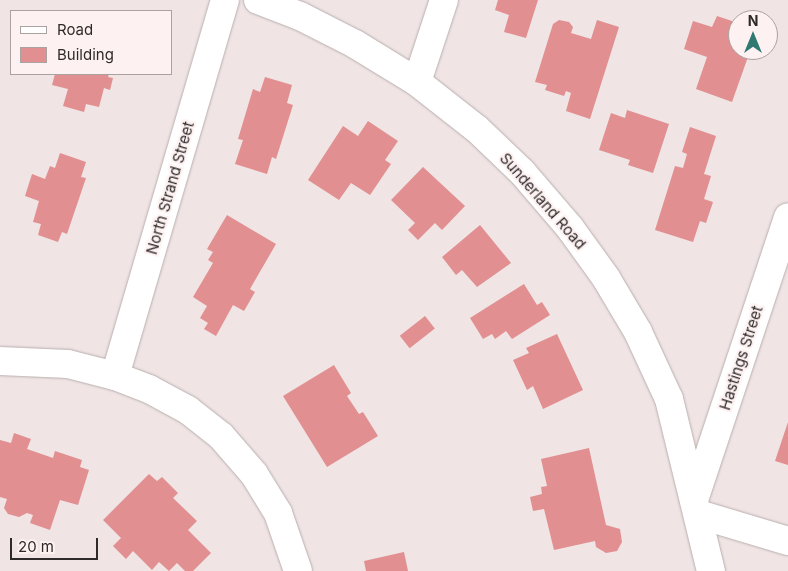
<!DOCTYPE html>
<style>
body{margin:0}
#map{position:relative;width:788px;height:571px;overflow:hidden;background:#f0e4e4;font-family:Inter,sans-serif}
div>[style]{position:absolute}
.building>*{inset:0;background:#e18f90;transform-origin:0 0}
.roads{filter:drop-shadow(0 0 1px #b9aeae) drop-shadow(0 0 1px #b9aeae)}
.minor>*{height:28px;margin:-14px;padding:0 14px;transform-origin:14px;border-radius:14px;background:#fff}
span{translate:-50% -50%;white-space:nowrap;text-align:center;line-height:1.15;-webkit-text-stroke:4.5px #fdf2f1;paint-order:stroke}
.street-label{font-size:15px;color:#2e2a2a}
.legend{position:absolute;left:10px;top:10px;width:162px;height:65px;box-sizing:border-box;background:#fdf2f1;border:1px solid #aaa2a1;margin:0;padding:6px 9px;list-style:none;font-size:15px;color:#2e2a2a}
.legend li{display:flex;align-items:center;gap:10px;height:25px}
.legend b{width:25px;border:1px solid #aaa2a1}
.north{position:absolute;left:728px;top:10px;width:50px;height:50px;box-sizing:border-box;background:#fdf2f1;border:1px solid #aaa2a1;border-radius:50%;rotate:0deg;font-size:14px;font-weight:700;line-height:20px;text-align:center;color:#2e2a2a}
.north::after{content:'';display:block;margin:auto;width:18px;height:22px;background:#307872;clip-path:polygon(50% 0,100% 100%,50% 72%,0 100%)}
.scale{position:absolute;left:10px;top:538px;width:88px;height:22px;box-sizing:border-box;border:2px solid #2e2a2a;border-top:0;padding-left:6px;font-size:15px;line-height:18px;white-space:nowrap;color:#2e2a2a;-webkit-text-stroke:4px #fdf2f1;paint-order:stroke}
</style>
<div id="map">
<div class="building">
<i style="clip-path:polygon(498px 0,538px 0,526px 38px,504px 32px,509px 15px,495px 10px)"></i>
<i style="clip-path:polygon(717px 16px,738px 23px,738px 50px,749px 54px,732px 102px,696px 89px,707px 57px,684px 49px,693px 21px,712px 27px)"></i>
<i style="clip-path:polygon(559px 20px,569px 22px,573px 27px,571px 33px,591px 39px,597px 20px,619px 27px,590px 119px,566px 111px,571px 93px,566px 91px,564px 96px,545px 90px,547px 85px,535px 82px,553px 24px)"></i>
<i style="clip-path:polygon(55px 74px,109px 74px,108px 77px,113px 78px,110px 90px,104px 88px,99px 107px,86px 104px,84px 112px,63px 106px,68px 89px,52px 85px)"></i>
<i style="clip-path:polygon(265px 77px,292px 85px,287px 103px,293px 105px,276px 159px,272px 157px,267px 174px,235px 164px,243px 140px,238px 139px,253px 89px,260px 92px)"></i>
<i style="clip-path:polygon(627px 110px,669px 124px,653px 173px,628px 165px,630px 160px,599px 150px,611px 113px,625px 118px)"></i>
<i style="clip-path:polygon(368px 121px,398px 141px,385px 160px,391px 164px,370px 195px,351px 183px,339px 200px,308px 180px,343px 126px,358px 136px)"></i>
<i style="clip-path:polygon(690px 127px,716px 136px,704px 174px,711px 176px,704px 199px,713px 202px,706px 223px,700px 221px,693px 242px,655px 230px,675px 166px,683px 168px,687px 154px,682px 152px)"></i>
<i style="clip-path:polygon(60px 153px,86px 162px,81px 177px,86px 178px,67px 234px,62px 232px,58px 242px,38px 235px,41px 224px,33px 222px,39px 201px,25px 196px,32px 174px,45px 179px,50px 166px,55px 168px)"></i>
<i style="clip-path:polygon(423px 167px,465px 206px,442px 230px,435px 223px,418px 240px,408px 230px,415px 223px,391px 200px)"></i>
<i style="clip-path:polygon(227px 215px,276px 244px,250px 289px,255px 292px,244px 311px,233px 305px,216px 336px,204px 329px,208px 323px,200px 318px,207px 306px,193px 297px,213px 263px,208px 260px,213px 252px,207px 249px)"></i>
<i style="clip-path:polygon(480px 225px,511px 263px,477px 287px,462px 270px,456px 275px,442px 257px)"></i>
<i style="clip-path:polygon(524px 284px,537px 305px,542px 302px,550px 315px,512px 339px,506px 331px,495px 339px,492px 334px,483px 339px,470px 318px)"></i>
<i style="left:425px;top:316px;width:16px;height:32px;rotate:52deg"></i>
<i style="clip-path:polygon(557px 334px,583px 390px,543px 409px,533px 386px,527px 390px,513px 360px,529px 353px,526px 348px)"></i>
<i style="clip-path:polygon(334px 365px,351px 393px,347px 396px,359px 414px,363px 412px,378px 436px,327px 467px,283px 396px)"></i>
<i style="clip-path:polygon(788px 422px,788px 465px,775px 461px)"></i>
<i style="clip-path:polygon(14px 433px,31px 439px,27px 449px,53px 458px,55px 451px,82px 460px,80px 467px,89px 470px,78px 505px,60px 500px,50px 530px,30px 523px,33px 515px,27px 513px,19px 517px,8px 514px,4px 508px,7px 499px,0 497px,0 440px,11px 443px)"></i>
<i style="clip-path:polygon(589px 448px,606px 525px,620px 529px,622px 542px,617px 551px,606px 553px,596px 547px,595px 541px,554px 550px,544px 509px,533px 511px,530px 497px,542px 494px,541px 487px,547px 486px,541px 459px)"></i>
<i style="clip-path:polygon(149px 474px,157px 481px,162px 477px,178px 493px,173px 498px,197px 521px,188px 530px,211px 553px,193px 571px,185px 571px,177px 563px,169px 571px,159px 562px,152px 570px,133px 551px,126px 559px,113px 546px,121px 538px,103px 520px)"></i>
<i style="clip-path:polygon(404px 552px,408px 571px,366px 571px,364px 561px)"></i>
</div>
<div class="roads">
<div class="minor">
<i style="left:258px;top:0;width:45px;rotate:20.9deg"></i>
<i style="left:300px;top:16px;width:62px;rotate:27deg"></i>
<i style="left:355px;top:44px;width:73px;rotate:31.5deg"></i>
<i style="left:417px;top:82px;width:76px;rotate:38.1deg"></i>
<i style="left:477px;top:129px;width:62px;rotate:43.7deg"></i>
<i style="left:522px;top:172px;width:74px;rotate:49.4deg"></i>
<i style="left:570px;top:228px;width:62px;rotate:54.2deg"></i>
<i style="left:606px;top:278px;width:63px;rotate:59.3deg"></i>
<i style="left:638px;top:332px;width:74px;rotate:65.2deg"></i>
<i style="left:669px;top:399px;width:177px;rotate:76.3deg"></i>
<i style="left:417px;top:82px;width:86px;rotate:-71.8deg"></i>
<i style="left:0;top:361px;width:68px;rotate:2.5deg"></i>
<i style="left:68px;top:364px;width:49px;rotate:14.3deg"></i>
<i style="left:115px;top:376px;width:36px;rotate:21deg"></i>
<i style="left:149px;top:389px;width:44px;rotate:28.3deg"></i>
<i style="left:188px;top:410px;width:42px;rotate:38.2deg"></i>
<i style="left:221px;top:436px;width:50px;rotate:49deg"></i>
<i style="left:254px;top:474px;width:46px;rotate:58.4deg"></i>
<i style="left:278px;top:513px;width:61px;rotate:71deg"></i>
<i style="left:115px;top:376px;width:392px;rotate:-73.7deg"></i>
<i style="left:694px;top:500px;width:298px;rotate:-71.6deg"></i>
<i style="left:698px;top:514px;width:94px;rotate:16.7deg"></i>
</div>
</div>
<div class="street-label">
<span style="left:170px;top:188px;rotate:-74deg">North Strand Street</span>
<span style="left:543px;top:201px;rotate:49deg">Sunderland Road</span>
<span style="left:741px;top:358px;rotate:-72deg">Hastings Street</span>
</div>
<ul class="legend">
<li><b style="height:6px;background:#fff"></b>Road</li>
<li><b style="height:14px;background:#e18f90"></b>Building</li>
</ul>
<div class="north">N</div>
<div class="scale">20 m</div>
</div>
